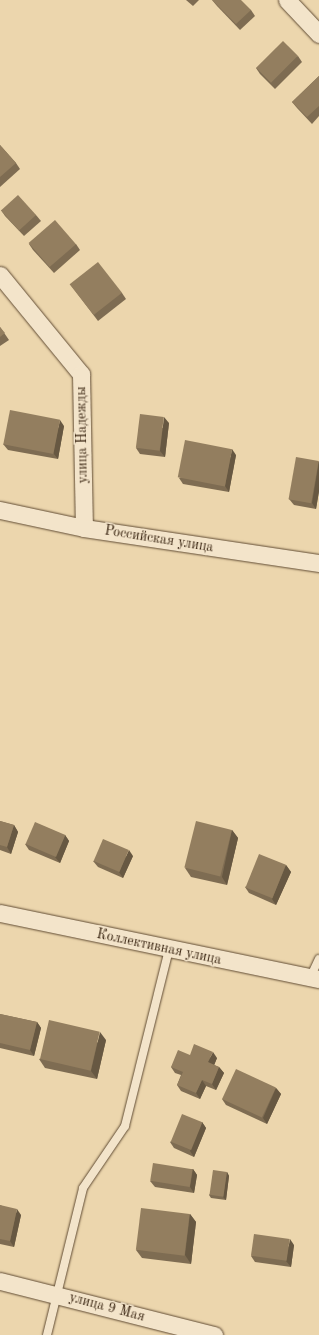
<!DOCTYPE html>
<meta charset="utf-8">
<style>
body{margin:0}
#map{position:relative;width:319px;height:1335px;overflow:hidden;background:#ecd6ad;font-family:"Old Standard TT",serif}
div>[style]{position:absolute}
.roads{filter:drop-shadow(0 0 1px #614c34) drop-shadow(0 0 1px #614c34)}
.service>*{height:8px;margin:-4px;padding:0 4px;transform-origin:4px;border-radius:4px;background:#f3e4ca}
.minor>*{height:17px;margin:-8.5px;padding:0 8.5px;transform-origin:8.5px;border-radius:8.5px;background:#f3e4ca}
.wall>*{inset:0;background:#7e6c52}
.shaded-wall>*{inset:0;background:#675842}
.building>*{inset:0;background:#937e5f;transform-origin:0 0}
span{translate:-50% -50%;white-space:nowrap;text-align:center;line-height:1.15;-webkit-text-stroke:3px #f3e4ca;paint-order:stroke}
.street-label{font-size:14px;color:#331e0b}
</style>
<div id="map">
<div class="roads">
<div class="service">
<i style="left:310px;top:978px;width:21px;rotate:-65deg"></i>
<i style="left:47px;top:1335px;width:151px;rotate:-76.2deg"></i>
<i style="left:83px;top:1188px;width:75px;rotate:-55.9deg"></i>
<i style="left:125px;top:1126px;width:182px;rotate:-76deg"></i>
</div>
<div class="minor">
<i style="left:287px;top:0;width:47px;rotate:46.7deg"></i>
<i style="left:0;top:275px;width:128px;rotate:50.7deg"></i>
<i style="left:81px;top:374px;width:154px;rotate:88.9deg"></i>
<i style="left:0;top:510px;width:86px;rotate:12.1deg"></i>
<i style="left:84px;top:528px;width:238px;rotate:8.5deg"></i>
<i style="left:0;top:913px;width:326px;rotate:11.7deg"></i>
<i style="left:0;top:1281px;width:221px;rotate:14.2deg"></i>
</div>
</div>
<div class="wall">
<i style="clip-path:polygon(186px 0,199px 0,193px 6px)"></i>
<i style="clip-path:polygon(212px 0,251px 10px,255px 16px,240px 30px,217px 6px)"></i>
<i style="clip-path:polygon(298px 56px,302px 62px,275px 89px,260px 74px,256px 68px)"></i>
<i style="clip-path:polygon(319px 76px,319px 116px,312px 124px,297px 108px,292px 102px)"></i>
<i style="clip-path:polygon(0 145px,16px 163px,20px 169px,0 187px)"></i>
<i style="clip-path:polygon(1px 210px,36px 215px,41px 221px,24px 236px,5px 216px)"></i>
<i style="clip-path:polygon(29px 244px,76px 244px,80px 250px,54px 273px,33px 250px)"></i>
<i style="clip-path:polygon(70px 284px,122px 293px,126px 299px,98px 321px)"></i>
<i style="clip-path:polygon(0 327px,9px 340px,0 346px)"></i>
<i style="clip-path:polygon(169px 423px,165px 457px,140px 454px,136px 448px)"></i>
<i style="clip-path:polygon(64px 426px,58px 459px,8px 450px,3px 444px)"></i>
<i style="clip-path:polygon(236px 455px,229px 492px,183px 484px,179px 478px)"></i>
<i style="clip-path:polygon(319px 461px,319px 491px,316px 509px,294px 505px,289px 499px)"></i>
<i style="clip-path:polygon(0 821px,14px 825px,18px 832px,11px 854px,0 850px)"></i>
<i style="clip-path:polygon(232px 830px,238px 838px,227px 885px,191px 877px,185px 868px)"></i>
<i style="clip-path:polygon(65px 835px,69px 841px,60px 863px,29px 850px,25px 844px)"></i>
<i style="clip-path:polygon(133px 856px,123px 878px,98px 867px,93px 861px)"></i>
<i style="clip-path:polygon(286px 865px,291px 872px,276px 905px,249px 893px,245px 887px)"></i>
<i style="clip-path:polygon(0 1014px,37px 1022px,41px 1028px,34px 1056px,0 1048px)"></i>
<i style="clip-path:polygon(106px 1040px,97px 1079px,45px 1068px,39px 1059px)"></i>
<i style="clip-path:polygon(190px 1055px,217px 1058px,214px 1065px,219px 1067px,224px 1073px,216px 1090px,206px 1086px,200px 1099px,181px 1091px,177px 1085px,181px 1075px,175px 1073px,171px 1067px)"></i>
<i style="clip-path:polygon(276px 1088px,281px 1094px,267px 1124px,226px 1105px,222px 1099px)"></i>
<i style="clip-path:polygon(202px 1122px,206px 1128px,194px 1157px,174px 1148px,170px 1142px)"></i>
<i style="clip-path:polygon(193px 1169px,197px 1175px,194px 1193px,155px 1187px,150px 1181px)"></i>
<i style="clip-path:polygon(227px 1172px,229px 1176px,226px 1200px,211px 1198px,209px 1195px)"></i>
<i style="clip-path:polygon(0 1205px,21px 1215px,14px 1247px,0 1244px)"></i>
<i style="clip-path:polygon(190px 1214px,196px 1222px,191px 1264px,142px 1258px,136px 1250px)"></i>
<i style="clip-path:polygon(294px 1245px,291px 1267px,255px 1262px,251px 1256px)"></i>
</div>
<div class="shaded-wall">
<i style="clip-path:polygon(164px 417px,169px 423px,165px 457px,160px 451px)"></i>
<i style="clip-path:polygon(60px 420px,64px 426px,58px 459px,53px 453px)"></i>
<i style="clip-path:polygon(232px 449px,236px 455px,229px 492px,225px 486px)"></i>
<i style="clip-path:polygon(319px 461px,319px 491px,316px 509px,312px 503px)"></i>
<i style="clip-path:polygon(14px 825px,18px 832px,11px 854px,7px 847px)"></i>
<i style="clip-path:polygon(232px 830px,238px 838px,227px 885px,222px 877px)"></i>
<i style="clip-path:polygon(65px 835px,69px 841px,60px 863px,55px 857px)"></i>
<i style="clip-path:polygon(129px 850px,133px 856px,123px 878px,119px 872px)"></i>
<i style="clip-path:polygon(286px 865px,291px 872px,276px 905px,272px 899px)"></i>
<i style="clip-path:polygon(37px 1022px,41px 1028px,34px 1056px,30px 1050px)"></i>
<i style="clip-path:polygon(100px 1032px,106px 1040px,97px 1079px,91px 1071px)"></i>
<i style="clip-path:polygon(213px 1052px,217px 1058px,213px 1068px,208px 1062px)"></i>
<i style="clip-path:polygon(219px 1067px,224px 1073px,216px 1090px,212px 1084px)"></i>
<i style="clip-path:polygon(202px 1080px,206px 1086px,200px 1099px,196px 1093px)"></i>
<i style="clip-path:polygon(276px 1088px,281px 1094px,267px 1124px,263px 1118px)"></i>
<i style="clip-path:polygon(202px 1122px,206px 1128px,194px 1157px,190px 1151px)"></i>
<i style="clip-path:polygon(193px 1169px,197px 1175px,194px 1193px,190px 1187px)"></i>
<i style="clip-path:polygon(227px 1172px,229px 1176px,226px 1200px,223px 1197px)"></i>
<i style="clip-path:polygon(17px 1209px,21px 1215px,14px 1247px,10px 1241px)"></i>
<i style="clip-path:polygon(190px 1214px,196px 1222px,191px 1264px,185px 1255px)"></i>
<i style="clip-path:polygon(290px 1239px,294px 1245px,291px 1267px,286px 1261px)"></i>
</div>
<div class="building">
<i style="clip-path:polygon(212px 0,241px 0,251px 10px,236px 24px)"></i>
<i style="left:283px;top:41px;width:21px;height:38px;rotate:45deg"></i>
<i style="clip-path:polygon(319px 76px,319px 106px,307px 117px,292px 102px)"></i>
<i style="clip-path:polygon(0 145px,16px 163px,0 177px)"></i>
<i style="left:18px;top:195px;width:27px;height:23px;rotate:48deg"></i>
<i style="left:55px;top:220px;width:32px;height:35px;rotate:49deg"></i>
<i style="left:98px;top:262px;width:39px;height:36px;rotate:52deg"></i>
<i style="clip-path:polygon(0 327px,5px 333px,0 337px)"></i>
<i style="left:10px;top:410px;width:51px;height:35px;rotate:11deg"></i>
<i style="left:140px;top:414px;width:24px;height:34px;rotate:7deg"></i>
<i style="left:185px;top:440px;width:48px;height:38px;rotate:11deg"></i>
<i style="left:296px;top:457px;width:23px;height:43px;rotate:10deg"></i>
<i style="clip-path:polygon(0 821px,14px 825px,7px 847px,0 845px)"></i>
<i style="left:196px;top:821px;width:37px;height:48px;rotate:14deg"></i>
<i style="left:35px;top:822px;width:33px;height:24px;rotate:23deg"></i>
<i style="left:103px;top:839px;width:28px;height:24px;rotate:23deg"></i>
<i style="left:259px;top:854px;width:29px;height:36px;rotate:22deg"></i>
<i style="clip-path:polygon(0 1014px,37px 1022px,30px 1050px,0 1043px)"></i>
<i style="left:49px;top:1020px;width:52px;height:40px;rotate:13deg"></i>
<i style="clip-path:polygon(194px 1044px,213px 1052px,208px 1062px,219px 1067px,212px 1084px,202px 1080px,196px 1093px,177px 1085px,183px 1072px,171px 1067px,178px 1050px,190px 1055px)"></i>
<i style="left:236px;top:1069px;width:44px;height:33px;rotate:25deg"></i>
<i style="left:182px;top:1114px;width:22px;height:30px;rotate:22deg"></i>
<i style="left:153px;top:1163px;width:40px;height:18px;rotate:9deg"></i>
<i style="left:213px;top:1170px;width:14px;height:25px;rotate:8deg"></i>
<i style="clip-path:polygon(0 1205px,17px 1209px,10px 1241px,0 1239px)"></i>
<i style="left:141px;top:1208px;width:49px;height:42px;rotate:7deg"></i>
<i style="left:254px;top:1234px;width:36px;height:22px;rotate:8deg"></i>
</div>
<div class="street-label">
<span style="left:82px;top:435px;rotate:-91deg">улица Надежды</span>
<span style="left:159px;top:539px;rotate:9deg">Российская улица</span>
<span style="left:159px;top:947px;rotate:12deg">Коллективная улица</span>
<span style="left:107px;top:1307px;rotate:15deg">улица 9 Мая</span>
</div>
</div>
